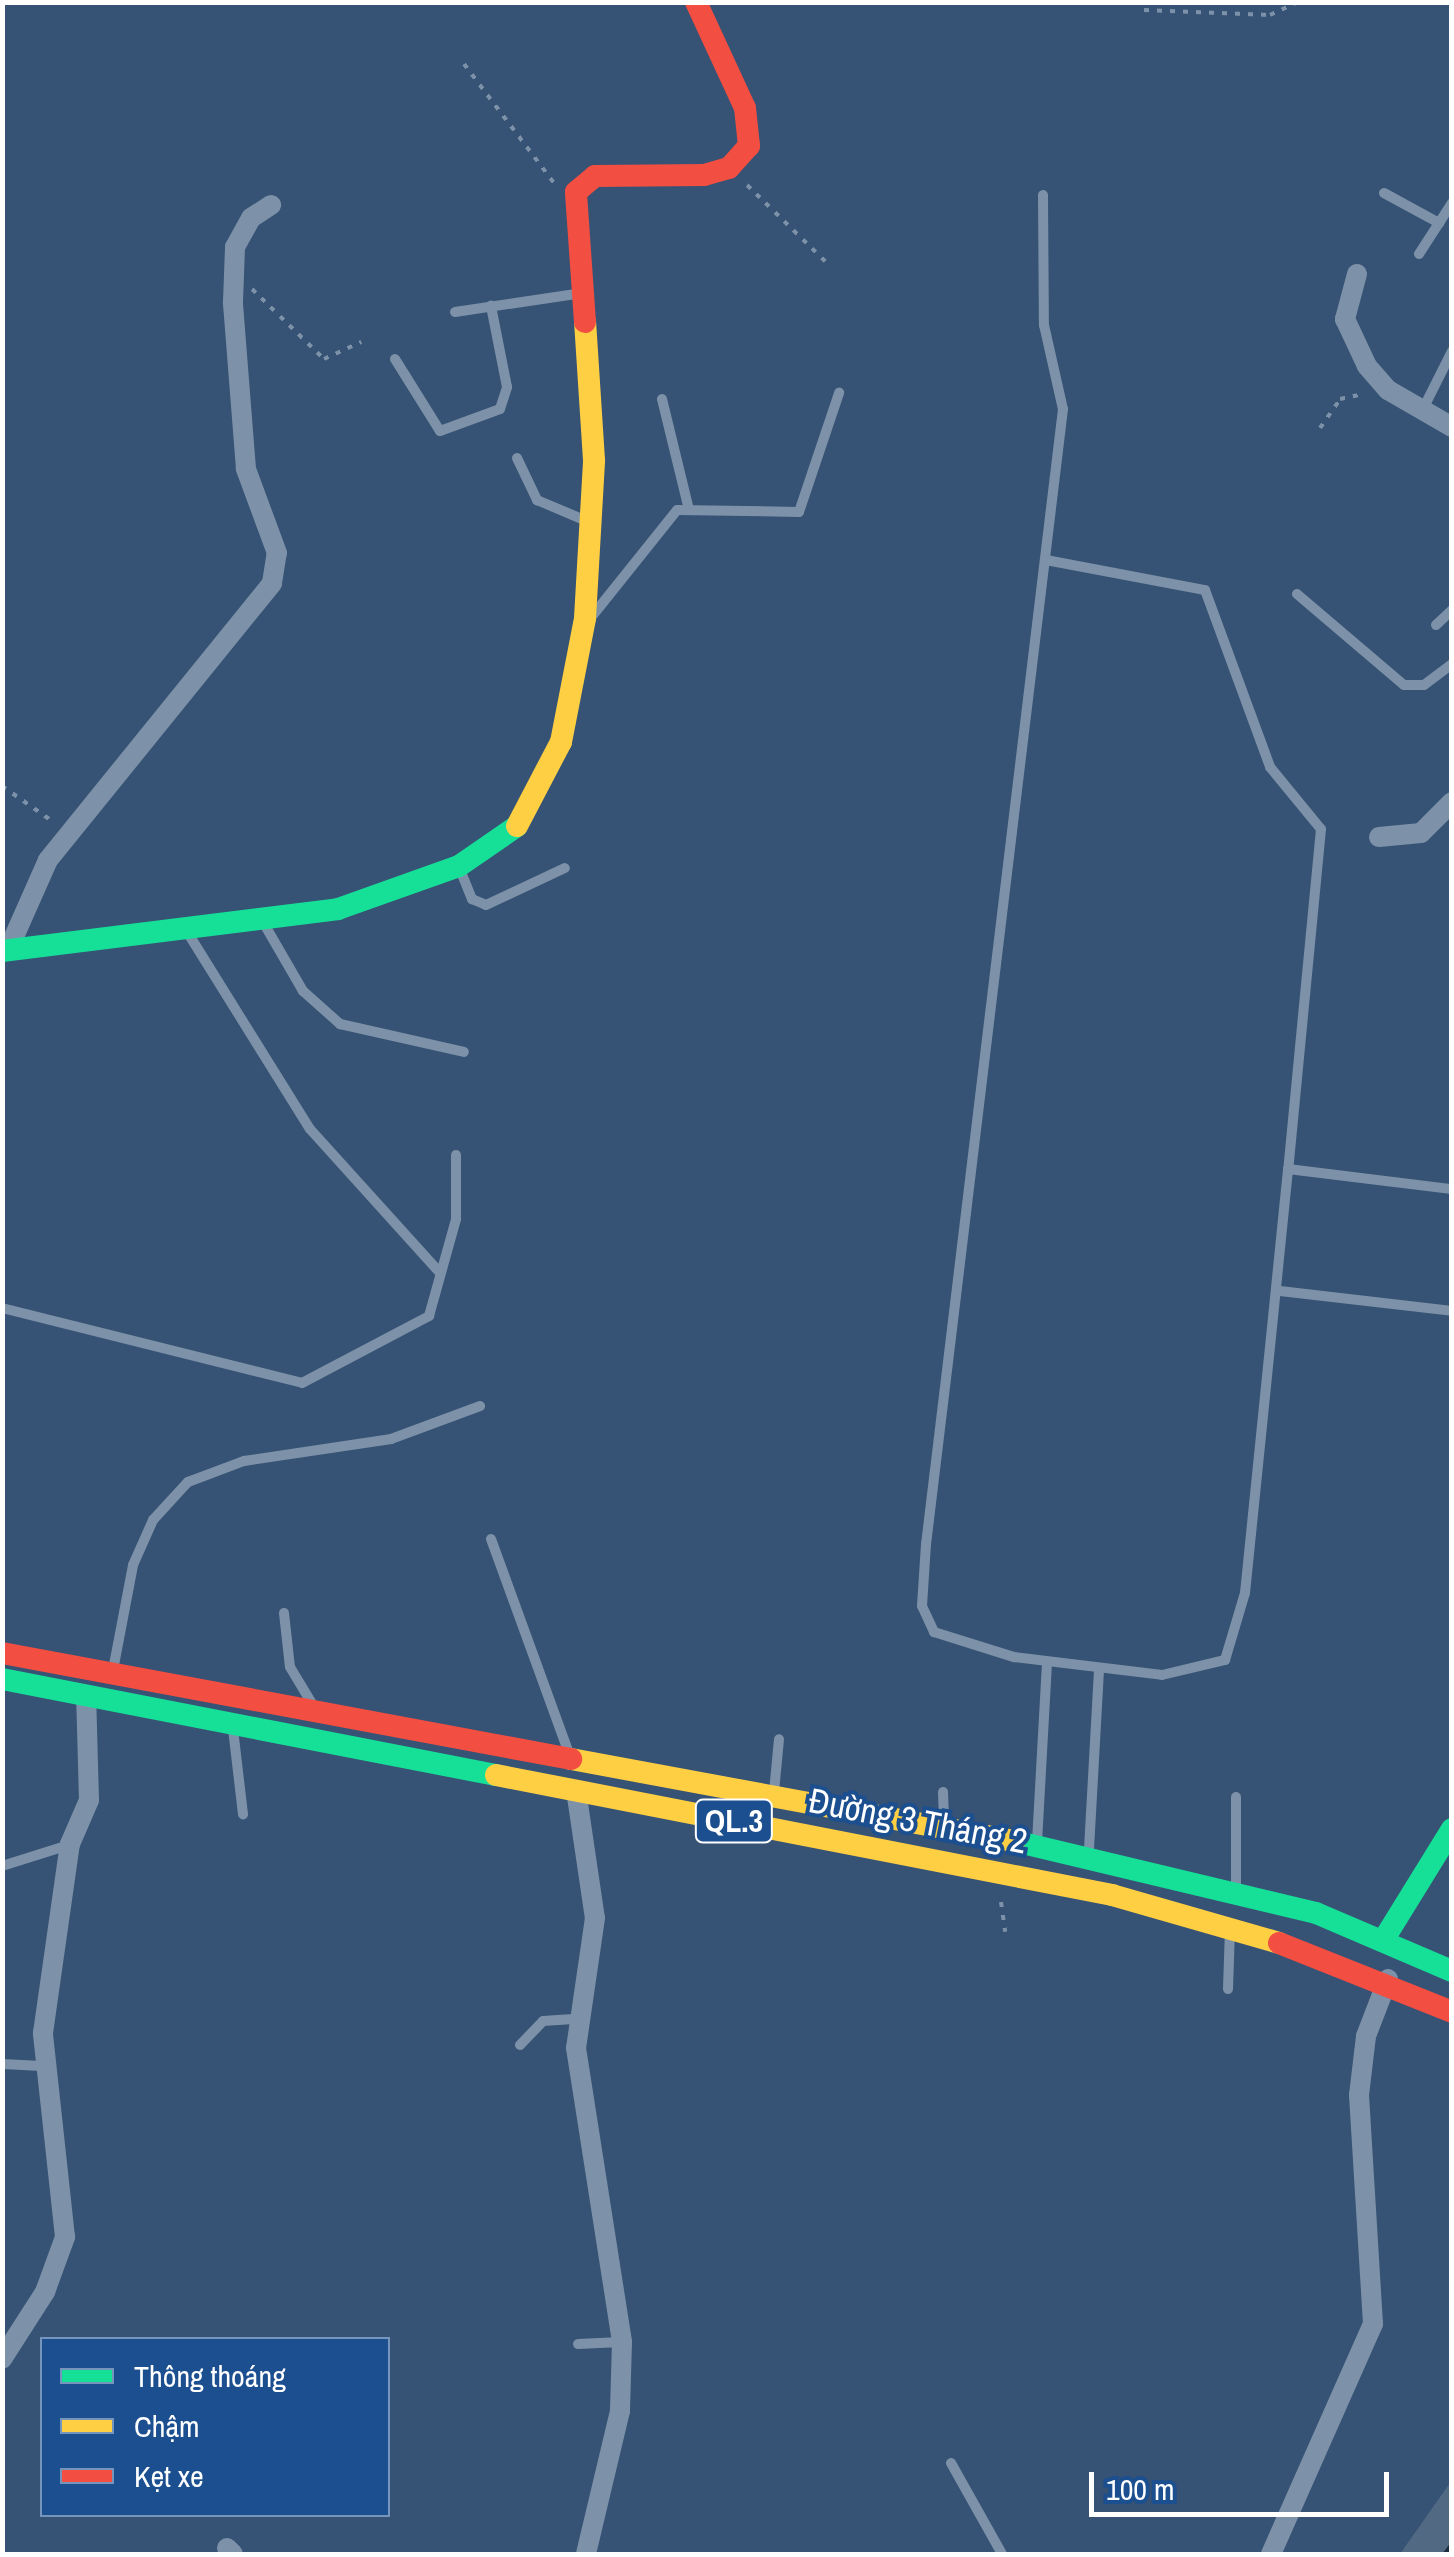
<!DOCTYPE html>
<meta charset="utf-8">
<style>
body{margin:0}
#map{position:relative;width:1454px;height:2557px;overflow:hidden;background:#365274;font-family:"Archivo Narrow",sans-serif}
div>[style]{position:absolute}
.shadow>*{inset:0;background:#0007}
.building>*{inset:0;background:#526984}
.path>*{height:4px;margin-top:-2px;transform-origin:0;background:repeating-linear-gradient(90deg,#7d92a8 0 5px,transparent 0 13px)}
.lane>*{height:10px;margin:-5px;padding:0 5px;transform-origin:5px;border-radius:5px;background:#7d92a8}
.street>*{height:20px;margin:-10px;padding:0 10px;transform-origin:10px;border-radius:10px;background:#7d92a8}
.fast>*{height:22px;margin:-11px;padding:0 11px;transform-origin:11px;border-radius:11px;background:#16e098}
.slow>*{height:22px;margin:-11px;padding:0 11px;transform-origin:11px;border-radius:11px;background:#ffcf43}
.jam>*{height:22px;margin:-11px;padding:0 11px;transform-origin:11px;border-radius:11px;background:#f24e42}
span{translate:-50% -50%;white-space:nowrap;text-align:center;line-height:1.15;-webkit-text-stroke:8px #1b4f8f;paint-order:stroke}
.shield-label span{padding:2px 8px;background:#1b4f8f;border:2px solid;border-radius:8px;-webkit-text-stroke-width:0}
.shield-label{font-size:32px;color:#fff;font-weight:700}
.street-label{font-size:35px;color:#fff}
.frame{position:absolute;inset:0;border:5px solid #fff;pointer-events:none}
.legend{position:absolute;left:40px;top:2337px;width:350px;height:180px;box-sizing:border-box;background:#1b4f8f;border:2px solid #7695bc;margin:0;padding:12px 18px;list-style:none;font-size:30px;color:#fff}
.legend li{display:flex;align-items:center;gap:20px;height:50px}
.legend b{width:50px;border:2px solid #7695bc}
.scale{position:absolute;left:1089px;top:2472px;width:300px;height:45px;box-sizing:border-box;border:5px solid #fff;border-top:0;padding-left:12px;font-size:30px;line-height:35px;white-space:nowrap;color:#fff;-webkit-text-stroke:8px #1b4f8f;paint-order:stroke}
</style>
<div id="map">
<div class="shadow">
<i style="clip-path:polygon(1452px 2485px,1452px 2554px,1403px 2554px)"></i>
</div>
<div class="building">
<i style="clip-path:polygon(1452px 2480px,1452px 2541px,1442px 2554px,1400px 2554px)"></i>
</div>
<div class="path">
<i style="left:1144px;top:10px;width:126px;rotate:2.3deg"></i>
<i style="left:1270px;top:15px;width:31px;rotate:-25deg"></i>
<i style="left:464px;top:64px;width:149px;rotate:52.9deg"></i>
<i style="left:747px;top:185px;width:116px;rotate:44.3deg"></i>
<i style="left:252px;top:289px;width:100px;rotate:44.2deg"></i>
<i style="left:324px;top:359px;width:41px;rotate:-24.7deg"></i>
<i style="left:1320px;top:428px;width:35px;rotate:-55deg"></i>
<i style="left:1340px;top:399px;width:24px;rotate:-12deg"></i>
<i style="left:2px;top:786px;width:61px;rotate:35deg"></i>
<i style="left:1001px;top:1902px;width:30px;rotate:82deg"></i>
</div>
<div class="lane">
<i style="left:1384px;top:193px;width:63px;rotate:28.6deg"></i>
<i style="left:1043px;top:195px;width:130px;rotate:89.6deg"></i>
<i style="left:1044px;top:325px;width:86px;rotate:77.3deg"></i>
<i style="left:1063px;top:409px;width:1143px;rotate:96.88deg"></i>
<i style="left:926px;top:1544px;width:62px;rotate:93.7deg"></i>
<i style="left:922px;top:1606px;width:29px;rotate:65deg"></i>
<i style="left:934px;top:1632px;width:84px;rotate:17.4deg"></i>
<i style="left:1014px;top:1657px;width:149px;rotate:6.9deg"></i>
<i style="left:1162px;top:1675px;width:65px;rotate:-13.4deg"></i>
<i style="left:1225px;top:1660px;width:70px;rotate:-73.4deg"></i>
<i style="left:1245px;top:1593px;width:426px;rotate:-84.2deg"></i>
<i style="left:1288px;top:1169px;width:165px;rotate:7deg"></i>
<i style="left:1419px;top:254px;width:61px;rotate:-57.1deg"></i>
<i style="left:455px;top:312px;width:122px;rotate:-8.5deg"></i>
<i style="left:395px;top:359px;width:85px;rotate:58deg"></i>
<i style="left:440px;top:431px;width:64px;rotate:-20.1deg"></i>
<i style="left:500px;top:409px;width:23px;rotate:-72deg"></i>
<i style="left:507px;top:387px;width:83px;rotate:-101.2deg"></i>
<i style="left:662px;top:399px;width:110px;rotate:76.3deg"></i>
<i style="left:1423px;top:409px;width:65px;rotate:-63.4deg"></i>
<i style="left:517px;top:458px;width:47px;rotate:64.5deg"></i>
<i style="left:537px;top:500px;width:56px;rotate:22.9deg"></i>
<i style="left:1046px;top:560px;width:162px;rotate:10.7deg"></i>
<i style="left:1205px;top:590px;width:189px;rotate:69.8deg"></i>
<i style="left:1270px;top:767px;width:80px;rotate:50.6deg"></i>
<i style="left:1321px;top:829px;width:342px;rotate:95.5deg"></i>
<i style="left:1297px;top:594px;width:140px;rotate:40.4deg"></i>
<i style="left:1404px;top:685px;width:20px"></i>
<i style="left:1424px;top:685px;width:35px;rotate:-37deg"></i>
<i style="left:593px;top:615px;width:134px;rotate:-51.3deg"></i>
<i style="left:677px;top:510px;width:122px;rotate:0.9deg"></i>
<i style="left:799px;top:512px;width:126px;rotate:-71.4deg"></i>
<i style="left:1436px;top:625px;width:22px;rotate:-43deg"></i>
<i style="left:459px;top:867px;width:35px;rotate:68deg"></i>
<i style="left:472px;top:899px;width:15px;rotate:23deg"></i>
<i style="left:486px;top:905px;width:87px;rotate:-25.1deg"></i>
<i style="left:263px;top:922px;width:80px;rotate:59.9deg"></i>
<i style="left:303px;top:991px;width:50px;rotate:41.7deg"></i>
<i style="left:340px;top:1024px;width:127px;rotate:12.7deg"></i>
<i style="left:186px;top:930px;width:234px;rotate:58.1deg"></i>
<i style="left:310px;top:1129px;width:194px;rotate:47.9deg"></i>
<i style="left:1280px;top:1291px;width:173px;rotate:6.6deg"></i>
<i style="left:2px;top:1308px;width:309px;rotate:14deg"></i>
<i style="left:302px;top:1383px;width:144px;rotate:-27.8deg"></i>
<i style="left:429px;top:1316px;width:101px;rotate:-74.4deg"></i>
<i style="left:456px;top:1219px;width:64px;rotate:-90deg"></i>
<i style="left:491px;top:1539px;width:225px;rotate:70deg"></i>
<i style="left:284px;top:1613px;width:54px;rotate:83.7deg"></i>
<i style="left:290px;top:1667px;width:41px;rotate:59deg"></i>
<i style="left:114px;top:1665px;width:102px;rotate:-79.2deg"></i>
<i style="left:133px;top:1565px;width:49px;rotate:-66deg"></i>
<i style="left:153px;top:1520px;width:52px;rotate:-47.4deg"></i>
<i style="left:188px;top:1482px;width:60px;rotate:-20.6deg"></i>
<i style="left:244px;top:1461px;width:149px;rotate:-8.5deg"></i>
<i style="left:391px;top:1439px;width:95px;rotate:-20.3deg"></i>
<i style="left:233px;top:1729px;width:86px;rotate:83.3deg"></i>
<i style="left:774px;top:1792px;width:53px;rotate:-84.6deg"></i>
<i style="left:943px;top:1792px;width:32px;rotate:88deg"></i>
<i style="left:1236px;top:1797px;width:90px;rotate:90deg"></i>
<i style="left:1037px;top:1842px;width:179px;rotate:-86.8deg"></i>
<i style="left:1089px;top:1849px;width:181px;rotate:-86.8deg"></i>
<i style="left:2px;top:1866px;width:70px;rotate:-17.4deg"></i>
<i style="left:1228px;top:1989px;width:59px;rotate:-88.1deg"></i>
<i style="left:520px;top:2045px;width:33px;rotate:-46deg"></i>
<i style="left:543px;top:2021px;width:30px;rotate:-4deg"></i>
<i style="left:2px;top:2064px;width:40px;rotate:2.9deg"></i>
<i style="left:578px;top:2344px;width:43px;rotate:-2.7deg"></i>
<i style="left:951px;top:2463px;width:104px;rotate:60.7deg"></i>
</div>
<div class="street">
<i style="left:1357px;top:274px;width:47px;rotate:104.9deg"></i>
<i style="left:1345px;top:319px;width:52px;rotate:64.9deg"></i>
<i style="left:1367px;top:366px;width:32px;rotate:49deg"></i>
<i style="left:1388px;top:390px;width:74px;rotate:30deg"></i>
<i style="left:1379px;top:837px;width:42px;rotate:-5.4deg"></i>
<i style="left:1421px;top:833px;width:44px;rotate:-45deg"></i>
<i style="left:9px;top:948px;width:96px;rotate:-66.1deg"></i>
<i style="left:48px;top:860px;width:356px;rotate:-51deg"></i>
<i style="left:272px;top:583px;width:30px;rotate:-81deg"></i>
<i style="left:277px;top:553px;width:90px;rotate:-110.3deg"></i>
<i style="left:246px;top:469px;width:168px;rotate:-94.5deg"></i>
<i style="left:233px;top:302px;width:55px;rotate:-87.9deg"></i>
<i style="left:235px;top:247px;width:33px;rotate:-61deg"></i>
<i style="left:251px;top:218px;width:24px;rotate:-33deg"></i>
<i style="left:576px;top:1790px;width:129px;rotate:81.6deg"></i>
<i style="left:595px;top:1918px;width:131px;rotate:98.3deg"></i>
<i style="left:576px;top:2048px;width:298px;rotate:81.1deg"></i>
<i style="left:622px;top:2342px;width:69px;rotate:91.7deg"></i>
<i style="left:620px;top:2411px;width:147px;rotate:103.4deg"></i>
<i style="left:2px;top:2359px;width:80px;rotate:-57.3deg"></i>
<i style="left:45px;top:2292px;width:59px;rotate:-70deg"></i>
<i style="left:65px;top:2237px;width:205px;rotate:-96.2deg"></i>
<i style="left:43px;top:2033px;width:191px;rotate:-81.9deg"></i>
<i style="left:70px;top:1844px;width:48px;rotate:-66.6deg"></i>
<i style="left:89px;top:1800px;width:105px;rotate:-91.6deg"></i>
<i style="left:227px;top:2548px;width:8px;rotate:45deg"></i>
<i style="left:1271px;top:2554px;width:252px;rotate:-66.1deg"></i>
<i style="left:1373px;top:2324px;width:229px;rotate:-93.5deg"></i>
<i style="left:1359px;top:2095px;width:59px;rotate:-83.2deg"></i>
<i style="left:1366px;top:2036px;width:61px;rotate:-68.9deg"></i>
</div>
<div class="fast">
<i style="left:2px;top:951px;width:339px;rotate:-7.1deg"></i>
<i style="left:338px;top:909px;width:128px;rotate:-19.6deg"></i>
<i style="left:459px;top:866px;width:70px;rotate:-34.6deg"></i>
<i style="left:2px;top:1679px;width:503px;rotate:11deg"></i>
<i style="left:1014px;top:1841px;width:310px;rotate:13.4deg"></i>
<i style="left:1316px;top:1913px;width:148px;rotate:23.1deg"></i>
<i style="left:1384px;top:1939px;width:129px;rotate:-58.3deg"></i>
</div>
<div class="slow">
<i style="left:517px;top:826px;width:95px;rotate:-62.4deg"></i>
<i style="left:561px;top:742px;width:126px;rotate:-79deg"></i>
<i style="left:585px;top:618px;width:158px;rotate:-86.7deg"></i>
<i style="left:594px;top:460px;width:138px;rotate:-93.7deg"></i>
<i style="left:571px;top:1759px;width:451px;rotate:10.5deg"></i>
<i style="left:496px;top:1775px;width:628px;rotate:11.02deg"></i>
<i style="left:1112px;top:1895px;width:174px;rotate:16deg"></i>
</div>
<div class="jam">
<i style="left:585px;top:322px;width:130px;rotate:-94deg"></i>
<i style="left:576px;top:192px;width:25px;rotate:-40deg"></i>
<i style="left:595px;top:176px;width:109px;rotate:-0.5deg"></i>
<i style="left:704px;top:175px;width:26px;rotate:-16deg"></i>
<i style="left:729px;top:168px;width:30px;rotate:-48deg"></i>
<i style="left:749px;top:146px;width:38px;rotate:-96deg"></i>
<i style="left:745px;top:108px;width:117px;rotate:-114.8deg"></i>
<i style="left:2px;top:1653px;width:579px;rotate:10.55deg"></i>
<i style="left:1279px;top:1943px;width:186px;rotate:21.7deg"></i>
</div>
<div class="shield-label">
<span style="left:734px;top:1821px">QL.3</span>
</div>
<div class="street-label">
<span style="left:918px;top:1821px;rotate:11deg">Đường 3 Tháng 2</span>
</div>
<div class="frame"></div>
<ul class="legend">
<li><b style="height:12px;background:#16e098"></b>Thông thoáng</li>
<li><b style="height:12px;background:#ffcf43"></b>Chậm</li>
<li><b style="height:12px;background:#f24e42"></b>Kẹt xe</li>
</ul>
<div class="scale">100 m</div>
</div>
